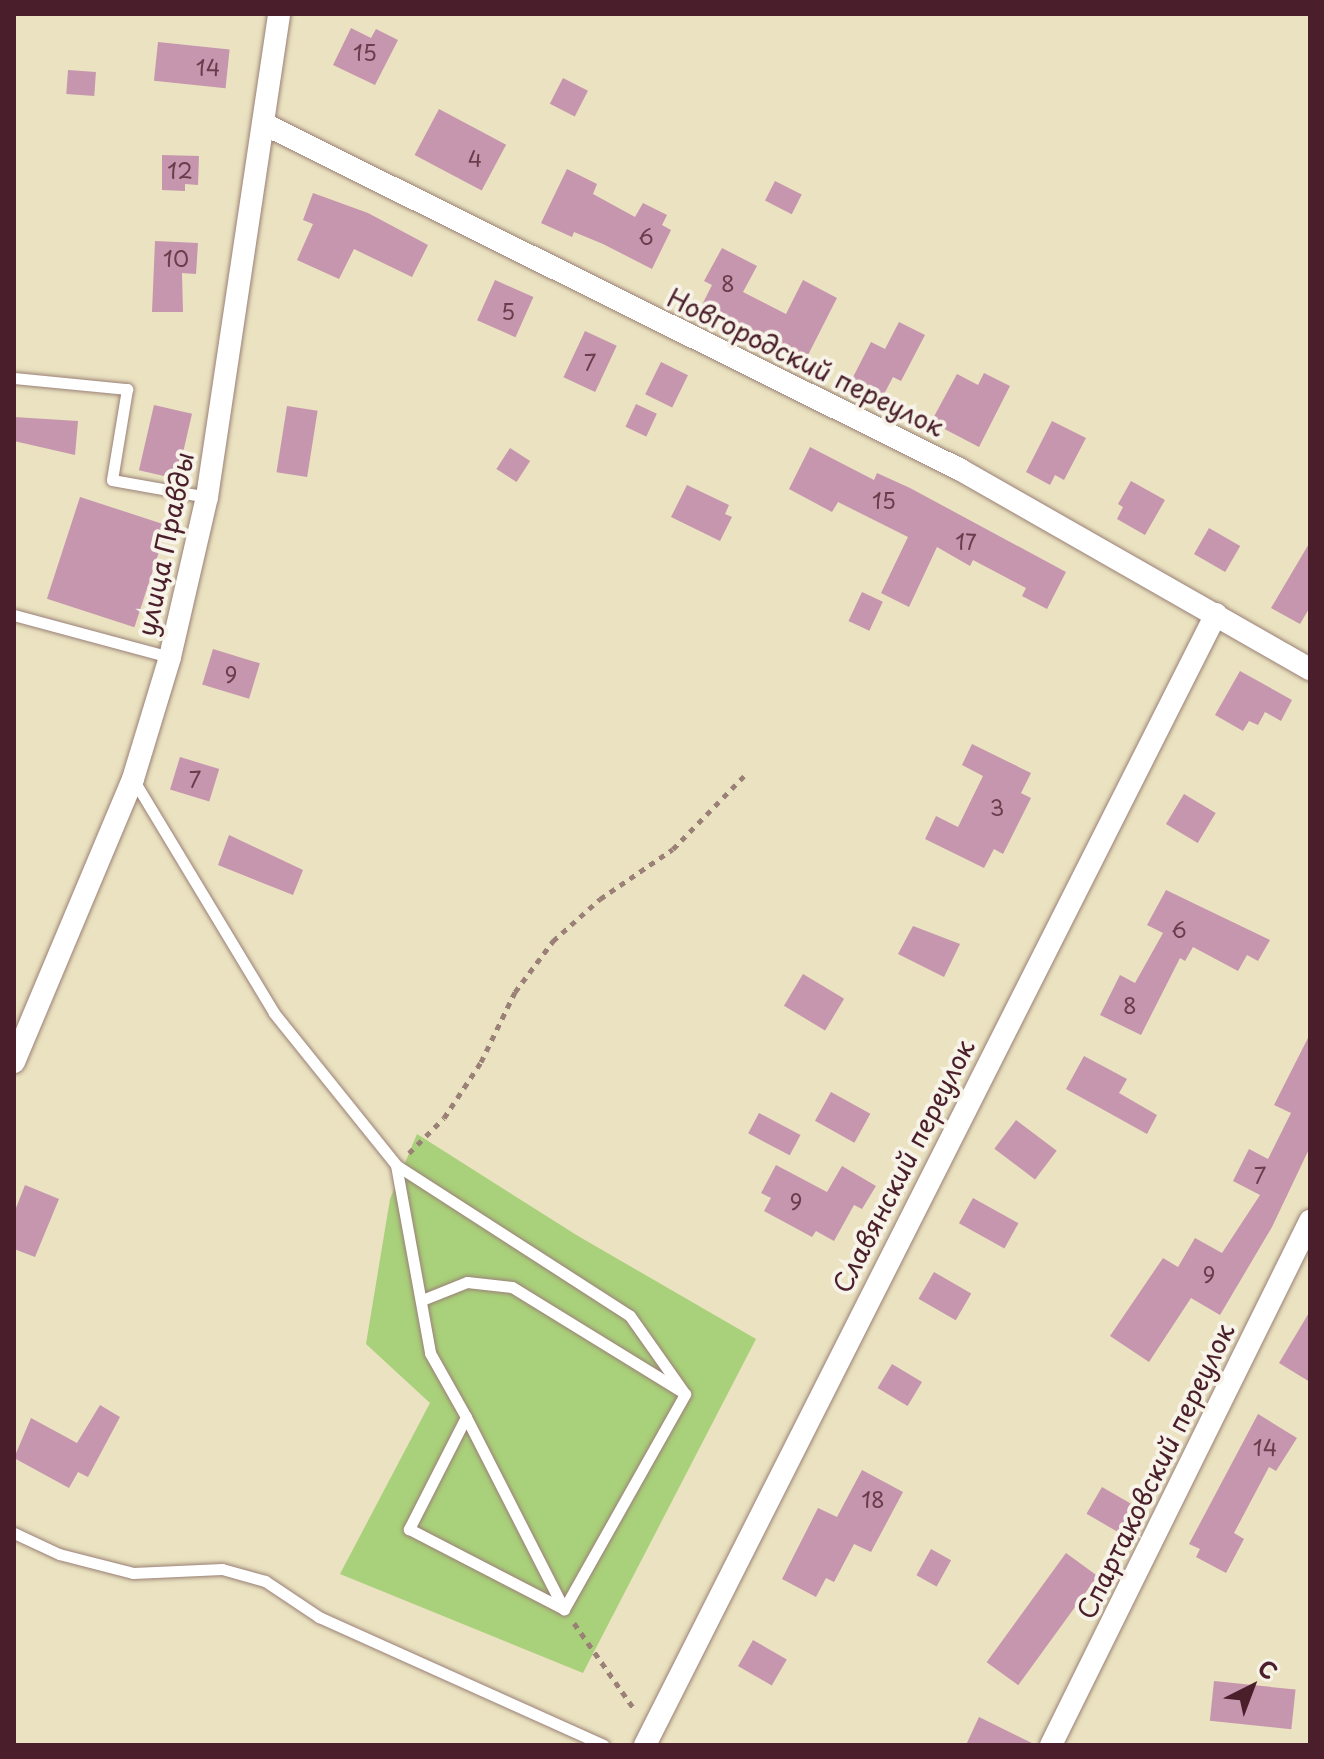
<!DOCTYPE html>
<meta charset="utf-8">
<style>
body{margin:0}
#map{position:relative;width:1324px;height:1759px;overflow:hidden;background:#eae2c0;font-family:"Playpen Sans",sans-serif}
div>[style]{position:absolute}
.green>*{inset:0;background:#a9d07a}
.building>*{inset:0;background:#c696ae;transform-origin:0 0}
.path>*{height:5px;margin-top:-2.5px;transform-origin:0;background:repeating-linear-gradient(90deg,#9a8076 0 6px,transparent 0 12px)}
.roads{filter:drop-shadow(0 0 2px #9a8076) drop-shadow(0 0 2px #9a8076)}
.lane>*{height:11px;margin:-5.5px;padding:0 5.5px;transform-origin:5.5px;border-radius:5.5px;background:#fff}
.street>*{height:22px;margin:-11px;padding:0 11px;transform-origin:11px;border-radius:11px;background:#fff}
span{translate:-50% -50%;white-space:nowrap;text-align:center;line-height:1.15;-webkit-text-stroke:8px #f7f3e8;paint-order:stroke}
.number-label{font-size:22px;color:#693d4c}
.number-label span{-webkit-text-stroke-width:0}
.street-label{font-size:26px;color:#4a1f2b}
.frame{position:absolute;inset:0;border:16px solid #4a1f2b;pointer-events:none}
.north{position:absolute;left:1212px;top:1647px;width:80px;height:80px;-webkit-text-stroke:6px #f7f3e8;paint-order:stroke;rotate:42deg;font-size:22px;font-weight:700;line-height:32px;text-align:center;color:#4a1f2b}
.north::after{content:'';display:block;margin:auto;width:28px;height:36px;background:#4a1f2b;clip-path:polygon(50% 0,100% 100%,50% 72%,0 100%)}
</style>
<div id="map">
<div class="green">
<i style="clip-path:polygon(417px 1134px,578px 1236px,756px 1339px,583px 1673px,340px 1574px,430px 1403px,366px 1344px,390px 1199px)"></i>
</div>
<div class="building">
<i style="clip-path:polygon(351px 28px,371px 38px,376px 29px,398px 40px,375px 85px,333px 65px)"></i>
<i style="left:158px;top:42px;width:72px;height:39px;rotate:6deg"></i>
<i style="left:68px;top:70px;width:28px;height:24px;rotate:4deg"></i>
<i style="left:563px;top:78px;width:28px;height:29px;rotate:27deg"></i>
<i style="left:439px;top:109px;width:76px;height:52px;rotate:28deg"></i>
<i style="clip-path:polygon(162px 155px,199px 156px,198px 185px,185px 184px,185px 191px,162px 190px)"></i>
<i style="clip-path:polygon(567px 169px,597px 184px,593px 194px,635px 217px,643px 203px,667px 215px,662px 225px,671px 230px,652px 269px,603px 244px,574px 232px,572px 237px,541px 223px)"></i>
<i style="left:775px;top:181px;width:30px;height:22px;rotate:27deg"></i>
<i style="clip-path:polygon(313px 193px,368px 213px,428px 245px,412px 277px,354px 249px,339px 279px,297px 260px,313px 224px,303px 220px)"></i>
<i style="clip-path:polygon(155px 241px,198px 243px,196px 274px,182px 273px,183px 312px,152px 312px)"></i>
<i style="clip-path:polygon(722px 248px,757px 266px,743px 292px,786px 314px,803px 280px,837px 298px,807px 357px,702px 305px,712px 285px,704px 281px)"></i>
<i style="left:495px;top:280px;width:42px;height:44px;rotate:24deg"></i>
<i style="clip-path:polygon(899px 322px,925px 335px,901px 381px,893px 377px,882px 398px,851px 381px,871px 342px,885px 349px)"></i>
<i style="left:585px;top:331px;width:35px;height:51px;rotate:25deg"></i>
<i style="left:661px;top:362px;width:30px;height:36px;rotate:26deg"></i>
<i style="clip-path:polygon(984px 373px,1010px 386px,979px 447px,931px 422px,957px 374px,978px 385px)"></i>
<i style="left:636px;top:404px;width:23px;height:25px;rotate:25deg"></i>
<i style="left:154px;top:405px;width:39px;height:67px;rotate:13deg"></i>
<i style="left:287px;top:406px;width:31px;height:67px;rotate:9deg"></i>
<i style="clip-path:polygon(14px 417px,78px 421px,75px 455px,14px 441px)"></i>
<i style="clip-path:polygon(1052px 421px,1086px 438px,1064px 480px,1055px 475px,1050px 485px,1026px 472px)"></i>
<i style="clip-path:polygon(810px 447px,874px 480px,877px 473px,910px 488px,1066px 572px,1047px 609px,1022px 596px,1026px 588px,973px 560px,970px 566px,937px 547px,909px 607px,881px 593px,908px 537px,838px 502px,832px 512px,789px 489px)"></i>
<i style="left:510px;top:448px;width:24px;height:25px;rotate:33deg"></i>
<i style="clip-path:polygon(1131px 481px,1165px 500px,1145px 535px,1117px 519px,1123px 507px,1118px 504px)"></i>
<i style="clip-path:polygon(687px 485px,729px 505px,725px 514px,732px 517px,720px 541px,671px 517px)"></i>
<i style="left:80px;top:497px;width:92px;height:107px;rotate:18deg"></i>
<i style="left:1209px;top:528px;width:36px;height:30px;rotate:30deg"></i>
<i style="clip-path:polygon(1310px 542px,1310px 607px,1300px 624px,1271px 608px)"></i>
<i style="left:862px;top:592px;width:23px;height:32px;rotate:25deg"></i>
<i style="left:213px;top:649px;width:49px;height:37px;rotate:17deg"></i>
<i style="clip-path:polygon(1240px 671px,1292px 700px,1281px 721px,1265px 712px,1258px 725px,1249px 721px,1243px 731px,1215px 715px)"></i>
<i style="clip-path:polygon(972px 744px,1031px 773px,1021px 793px,1031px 798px,1003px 854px,994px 849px,984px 868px,925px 839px,936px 816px,958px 827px,983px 776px,962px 765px)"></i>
<i style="left:180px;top:757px;width:41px;height:34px;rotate:17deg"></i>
<i style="left:1184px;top:794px;width:37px;height:35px;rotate:31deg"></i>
<i style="clip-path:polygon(229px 835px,303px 870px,293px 895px,218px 865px)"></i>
<i style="clip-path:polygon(1166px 890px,1270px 940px,1258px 961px,1247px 955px,1238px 971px,1193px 947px,1185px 961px,1180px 958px,1141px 1035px,1100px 1015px,1120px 975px,1135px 983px,1163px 933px,1147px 925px)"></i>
<i style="clip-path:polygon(913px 926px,960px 944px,944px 977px,898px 954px)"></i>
<i style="left:803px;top:974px;width:48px;height:37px;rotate:31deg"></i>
<i style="clip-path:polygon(1310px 1034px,1310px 1147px,1272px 1227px,1220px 1315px,1191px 1298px,1149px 1362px,1110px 1336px,1163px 1258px,1178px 1267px,1195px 1238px,1222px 1253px,1260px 1195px,1233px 1181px,1249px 1149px,1268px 1159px,1291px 1113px,1274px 1105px)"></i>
<i style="clip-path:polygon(1084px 1056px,1127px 1079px,1119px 1093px,1157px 1115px,1147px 1134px,1066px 1089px)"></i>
<i style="left:831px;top:1092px;width:45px;height:33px;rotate:29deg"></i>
<i style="left:759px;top:1113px;width:47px;height:23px;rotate:28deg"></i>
<i style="left:1016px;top:1120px;width:51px;height:36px;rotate:37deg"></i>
<i style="clip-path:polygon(776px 1165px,827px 1192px,842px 1166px,876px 1186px,862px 1209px,854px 1205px,834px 1241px,816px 1231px,812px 1237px,764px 1211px,771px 1198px,761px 1193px)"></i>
<i style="clip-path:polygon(25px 1185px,59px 1199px,35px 1257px,14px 1249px,14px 1213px)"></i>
<i style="left:973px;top:1198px;width:52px;height:29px;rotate:29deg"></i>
<i style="left:934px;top:1272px;width:43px;height:31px;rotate:30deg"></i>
<i style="clip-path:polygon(1310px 1311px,1310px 1382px,1279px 1363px)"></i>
<i style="left:892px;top:1364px;width:35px;height:28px;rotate:31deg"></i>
<i style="clip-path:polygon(100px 1405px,120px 1417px,88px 1477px,78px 1472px,69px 1488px,14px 1458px,31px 1418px,77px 1443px)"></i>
<i style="clip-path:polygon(1258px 1414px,1297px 1438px,1276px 1471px,1269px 1467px,1234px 1533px,1244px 1539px,1226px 1573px,1196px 1557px,1200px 1549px,1189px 1544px)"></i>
<i style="clip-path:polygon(862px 1470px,903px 1492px,871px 1552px,854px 1544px,834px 1582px,826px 1578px,816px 1597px,782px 1579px,818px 1508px,837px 1517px)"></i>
<i style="left:1102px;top:1487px;width:42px;height:31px;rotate:30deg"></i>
<i style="left:931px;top:1549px;width:23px;height:30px;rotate:29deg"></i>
<i style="left:1066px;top:1553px;width:39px;height:135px;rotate:36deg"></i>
<i style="left:753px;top:1640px;width:39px;height:30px;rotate:30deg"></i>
<i style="left:1214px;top:1681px;width:82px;height:40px;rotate:6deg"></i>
<i style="clip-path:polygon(979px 1717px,1036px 1745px,966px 1745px)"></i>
</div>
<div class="path">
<i style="left:409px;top:1153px;width:49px;rotate:-45deg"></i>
<i style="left:444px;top:1118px;width:67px;rotate:-56.5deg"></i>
<i style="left:481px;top:1062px;width:78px;rotate:-64.1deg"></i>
<i style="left:515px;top:992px;width:64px;rotate:-53.3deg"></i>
<i style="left:553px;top:941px;width:63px;rotate:-41.8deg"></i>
<i style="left:600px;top:899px;width:88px;rotate:-34.4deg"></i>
<i style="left:673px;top:849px;width:102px;rotate:-45.8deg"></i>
<i style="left:574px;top:1623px;width:106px;rotate:55deg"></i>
</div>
<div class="roads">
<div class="lane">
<i style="left:14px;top:378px;width:114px;rotate:5.6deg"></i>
<i style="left:127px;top:389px;width:92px;rotate:99.4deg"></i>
<i style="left:112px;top:480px;width:97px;rotate:10.1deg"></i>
<i style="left:14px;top:615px;width:162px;rotate:15.1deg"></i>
<i style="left:133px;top:779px;width:273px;rotate:58.9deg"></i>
<i style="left:274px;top:1013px;width:195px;rotate:51.2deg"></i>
<i style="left:396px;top:1165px;width:278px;rotate:32.8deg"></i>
<i style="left:630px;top:1316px;width:95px;rotate:54.8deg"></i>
<i style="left:396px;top:1165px;width:191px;rotate:79.7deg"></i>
<i style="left:430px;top:1353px;width:73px;rotate:60.6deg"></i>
<i style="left:466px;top:1417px;width:126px;rotate:117deg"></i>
<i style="left:409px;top:1529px;width:174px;rotate:27.3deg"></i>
<i style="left:564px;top:1609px;width:247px;rotate:-60.6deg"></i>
<i style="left:422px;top:1300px;width:48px;rotate:-21.8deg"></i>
<i style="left:467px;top:1282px;width:45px;rotate:6.3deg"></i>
<i style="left:512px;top:1287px;width:198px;rotate:31.6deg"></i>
<i style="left:466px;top:1417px;width:216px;rotate:63deg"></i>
<i style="left:14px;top:1533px;width:50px;rotate:25deg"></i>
<i style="left:59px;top:1554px;width:76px;rotate:14.4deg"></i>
<i style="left:133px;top:1573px;width:89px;rotate:-2.6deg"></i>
<i style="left:222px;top:1569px;width:45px;rotate:15.6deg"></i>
<i style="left:265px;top:1581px;width:65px;rotate:33.7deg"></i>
<i style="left:319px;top:1617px;width:312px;rotate:24.2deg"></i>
</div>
<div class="street">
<i style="left:266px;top:125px;width:774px;rotate:26.4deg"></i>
<i style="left:959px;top:469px;width:404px;rotate:29.7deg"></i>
<i style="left:14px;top:1062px;width:307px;rotate:-67.2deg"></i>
<i style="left:133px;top:779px;width:127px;rotate:-73.1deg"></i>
<i style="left:170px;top:657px;width:164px;rotate:-77deg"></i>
<i style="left:207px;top:497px;width:488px;rotate:-81.5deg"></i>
<i style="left:645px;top:1745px;width:1267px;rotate:-63.21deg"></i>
<i style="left:1051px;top:1745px;width:585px;rotate:-63.7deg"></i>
</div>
</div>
<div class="number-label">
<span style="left:365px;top:52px">15</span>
<span style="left:208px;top:67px">14</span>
<span style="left:475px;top:158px">4</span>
<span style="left:180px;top:170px">12</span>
<span style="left:646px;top:236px">6</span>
<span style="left:176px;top:258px">10</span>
<span style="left:728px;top:283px">8</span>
<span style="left:508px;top:311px">5</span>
<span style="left:590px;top:362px">7</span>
<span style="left:884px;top:500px">15</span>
<span style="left:966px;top:541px">17</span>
<span style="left:231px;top:674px">9</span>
<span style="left:195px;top:779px">7</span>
<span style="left:997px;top:807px">3</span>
<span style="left:1179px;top:929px">6</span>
<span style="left:1130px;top:1005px">8</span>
<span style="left:1260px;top:1175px">7</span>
<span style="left:796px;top:1201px">9</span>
<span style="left:1209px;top:1274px">9</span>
<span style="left:1265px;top:1447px">14</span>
<span style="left:873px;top:1499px">18</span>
</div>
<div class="street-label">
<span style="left:806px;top:362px;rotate:26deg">Новгородский переулок</span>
<span style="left:165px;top:544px;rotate:-78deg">улица Правды</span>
<span style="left:903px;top:1166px;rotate:-63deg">Славянский переулок</span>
<span style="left:1155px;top:1471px;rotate:-64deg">Спартаковский переулок</span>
</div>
<div class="frame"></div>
<div class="north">С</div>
</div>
